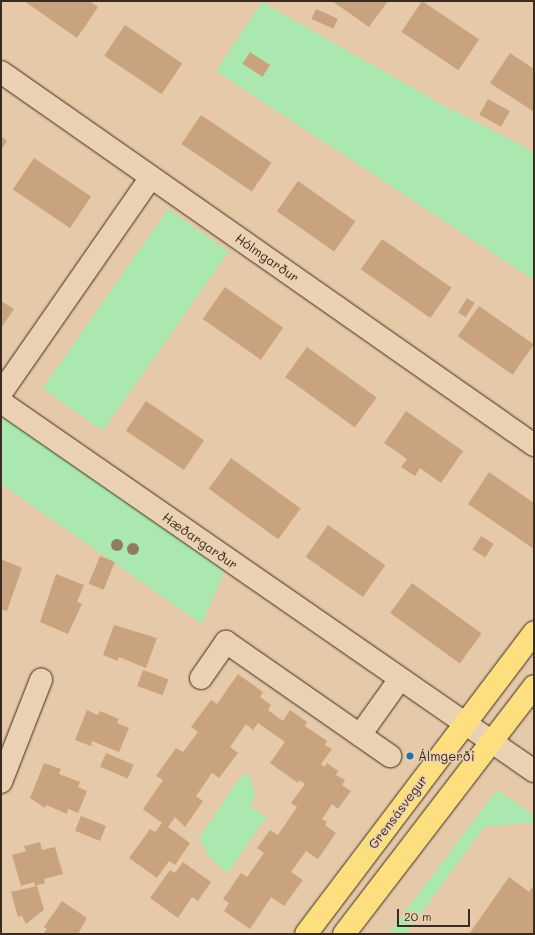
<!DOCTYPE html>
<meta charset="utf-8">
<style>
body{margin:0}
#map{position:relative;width:535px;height:935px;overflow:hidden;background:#e5c9a9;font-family:Mali,sans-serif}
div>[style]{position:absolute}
.green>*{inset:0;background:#abe8af;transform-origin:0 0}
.building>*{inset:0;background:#c9a37e;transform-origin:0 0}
.roads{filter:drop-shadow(0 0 1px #3b2a1e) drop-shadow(0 0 1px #3b2a1e)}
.minor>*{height:22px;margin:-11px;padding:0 11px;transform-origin:11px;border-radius:11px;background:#ead1b2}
.major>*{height:22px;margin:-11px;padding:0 11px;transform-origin:11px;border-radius:11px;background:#fedf80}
.trees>*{width:12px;height:12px;margin:-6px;border-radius:50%;background:#8e7c64}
.dots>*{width:11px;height:11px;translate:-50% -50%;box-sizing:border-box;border:2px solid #ead1b2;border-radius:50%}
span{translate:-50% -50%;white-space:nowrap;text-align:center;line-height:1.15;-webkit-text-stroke:3px #ead1b2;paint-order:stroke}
.street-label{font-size:13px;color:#3b2a1e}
.poi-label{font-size:13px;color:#3b2a1e}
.left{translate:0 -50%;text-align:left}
.frame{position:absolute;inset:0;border:2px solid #3b2a1e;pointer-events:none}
.scale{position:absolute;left:397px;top:909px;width:73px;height:18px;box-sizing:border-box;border:2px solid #3b2a1e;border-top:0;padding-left:5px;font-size:12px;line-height:14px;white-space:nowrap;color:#3b2a1e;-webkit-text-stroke:3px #ead1b2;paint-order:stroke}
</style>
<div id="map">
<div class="green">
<i style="clip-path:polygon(262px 2px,441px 104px,534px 152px,534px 280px,216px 71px)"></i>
<i style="left:168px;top:209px;width:74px;height:219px;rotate:35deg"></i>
<i style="clip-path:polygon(1px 414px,226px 568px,202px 624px,1px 484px)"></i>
<i style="clip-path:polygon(248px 772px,255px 794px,250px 806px,266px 817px,228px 873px,210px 858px,199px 838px,238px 780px)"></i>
<i style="clip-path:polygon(497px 790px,534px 815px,534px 826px,530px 823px,484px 827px,406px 934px,388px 934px)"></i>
</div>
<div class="building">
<i style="clip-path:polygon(24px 1px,89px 1px,98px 7px,77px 38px)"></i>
<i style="clip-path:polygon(332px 1px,388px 1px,369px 27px)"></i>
<i style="left:422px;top:1px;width:69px;height:37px;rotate:34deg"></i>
<i style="left:316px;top:9px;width:24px;height:11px;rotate:24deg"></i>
<i style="left:125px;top:25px;width:69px;height:37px;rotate:34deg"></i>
<i style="left:250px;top:52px;width:24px;height:14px;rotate:33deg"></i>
<i style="clip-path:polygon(510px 53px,534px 69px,534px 112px,490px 83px)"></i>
<i style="left:488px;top:99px;width:25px;height:18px;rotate:29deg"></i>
<i style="left:201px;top:115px;width:85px;height:35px;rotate:34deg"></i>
<i style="clip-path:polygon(1px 136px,7px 141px,1px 150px)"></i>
<i style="left:34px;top:158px;width:69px;height:38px;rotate:34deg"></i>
<i style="left:298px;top:181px;width:70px;height:37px;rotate:35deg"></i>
<i style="left:382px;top:239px;width:85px;height:37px;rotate:35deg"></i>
<i style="left:225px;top:287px;width:71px;height:39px;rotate:35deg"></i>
<i style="left:467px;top:298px;width:9px;height:17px;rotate:32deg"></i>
<i style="clip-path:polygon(1px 301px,14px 309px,1px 328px)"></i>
<i style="left:479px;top:306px;width:67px;height:37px;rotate:35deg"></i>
<i style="left:307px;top:347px;width:86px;height:37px;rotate:36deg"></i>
<i style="left:146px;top:401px;width:70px;height:36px;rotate:34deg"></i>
<i style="clip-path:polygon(406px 411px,463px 451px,441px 483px,420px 468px,415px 476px,401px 467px,407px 459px,384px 443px)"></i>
<i style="left:231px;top:458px;width:86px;height:38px;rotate:36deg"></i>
<i style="clip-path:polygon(489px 472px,534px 503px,534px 549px,468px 504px)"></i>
<i style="left:328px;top:525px;width:70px;height:39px;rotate:35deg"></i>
<i style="left:481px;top:536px;width:15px;height:16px;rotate:32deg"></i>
<i style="left:100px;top:556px;width:16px;height:30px;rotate:22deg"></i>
<i style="clip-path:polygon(1px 559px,22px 568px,7px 611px,1px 609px)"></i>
<i style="clip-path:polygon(56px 574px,84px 585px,77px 602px,82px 604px,68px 634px,40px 622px)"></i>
<i style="left:412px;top:583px;width:86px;height:37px;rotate:36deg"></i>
<i style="clip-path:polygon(114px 625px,157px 638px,146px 668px,119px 657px,118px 661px,103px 655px)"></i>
<i style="left:143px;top:670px;width:27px;height:17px;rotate:20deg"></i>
<i style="clip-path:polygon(238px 674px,263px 692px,260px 697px,271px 705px,268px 710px,283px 721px,290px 710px,307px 722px,305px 726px,327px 741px,325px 745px,332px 749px,321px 764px,324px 767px,327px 763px,338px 771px,336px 775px,345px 780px,342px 785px,351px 791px,338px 809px,332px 804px,322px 819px,327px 822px,325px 825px,336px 833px,318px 859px,306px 851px,291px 872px,303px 880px,284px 906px,271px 897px,250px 929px,224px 911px,229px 903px,223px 899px,241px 873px,247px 877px,264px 853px,257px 848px,270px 830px,278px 835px,297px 807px,291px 803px,305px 784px,299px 780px,298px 783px,270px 763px,285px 742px,258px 723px,253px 730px,246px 724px,230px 747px,238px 753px,219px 778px,212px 773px,196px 796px,203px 801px,185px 827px,175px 817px,168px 827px,190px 843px,175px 865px,169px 861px,157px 878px,129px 858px,150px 829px,155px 832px,162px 823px,143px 809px,163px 780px,156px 776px,176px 748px,183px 752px,198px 732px,191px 727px,211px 700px,217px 704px)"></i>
<i style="clip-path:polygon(87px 710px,98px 715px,100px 711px,119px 719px,117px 723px,129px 728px,119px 752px,92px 741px,91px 746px,75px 740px)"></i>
<i style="left:106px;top:753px;width:30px;height:15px;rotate:23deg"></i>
<i style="clip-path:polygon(44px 763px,61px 769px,59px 774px,80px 782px,78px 787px,87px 791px,78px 813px,68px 809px,67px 814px,46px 805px,45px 808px,30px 798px)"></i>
<i style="left:81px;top:816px;width:27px;height:16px;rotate:22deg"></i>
<i style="clip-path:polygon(40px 842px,42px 850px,55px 847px,63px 874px,44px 879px,45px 883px,35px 886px,34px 882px,21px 886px,12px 855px,26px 851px,24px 846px)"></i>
<i style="clip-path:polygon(183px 862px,211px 882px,198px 901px,192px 897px,178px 918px,150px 898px,170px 870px,175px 873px)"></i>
<i style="clip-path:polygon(509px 877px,529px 892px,534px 885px,534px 933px,469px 934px)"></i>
<i style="clip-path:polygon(37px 886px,44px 910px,26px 924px,22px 916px,18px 917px,11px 892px)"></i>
<i style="clip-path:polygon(62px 901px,87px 918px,78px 934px,43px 934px,47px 929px,44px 927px)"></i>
</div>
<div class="roads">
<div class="minor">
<i style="left:1px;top:72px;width:651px;rotate:34.98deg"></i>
<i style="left:1px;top:393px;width:263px;rotate:-55.2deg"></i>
<i style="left:1px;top:402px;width:648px;rotate:34.7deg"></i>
<i style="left:201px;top:678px;width:44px;rotate:-55.2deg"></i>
<i style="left:226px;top:642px;width:200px;rotate:34.8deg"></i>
<i style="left:360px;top:735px;width:69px;rotate:-54.5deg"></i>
<i style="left:1px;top:782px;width:110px;rotate:-68.6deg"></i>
</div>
<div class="major">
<i style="left:306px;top:934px;width:378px;rotate:-52.9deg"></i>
<i style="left:344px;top:934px;width:312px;rotate:-52.5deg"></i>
</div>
</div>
<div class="trees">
<i style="left:117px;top:545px"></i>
<i style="left:133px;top:549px"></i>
</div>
<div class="dots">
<i style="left:410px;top:756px;background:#1f6fb2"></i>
</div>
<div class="street-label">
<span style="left:267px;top:258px;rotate:35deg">Hólmgarður</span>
<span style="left:200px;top:541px;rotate:35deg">Hæðargarður</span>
<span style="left:398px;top:812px;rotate:-53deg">Grensásvegur</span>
</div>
<div class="poi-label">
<span class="left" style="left:418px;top:756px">Álmgerði</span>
</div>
<div class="frame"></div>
<div class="scale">20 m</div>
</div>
